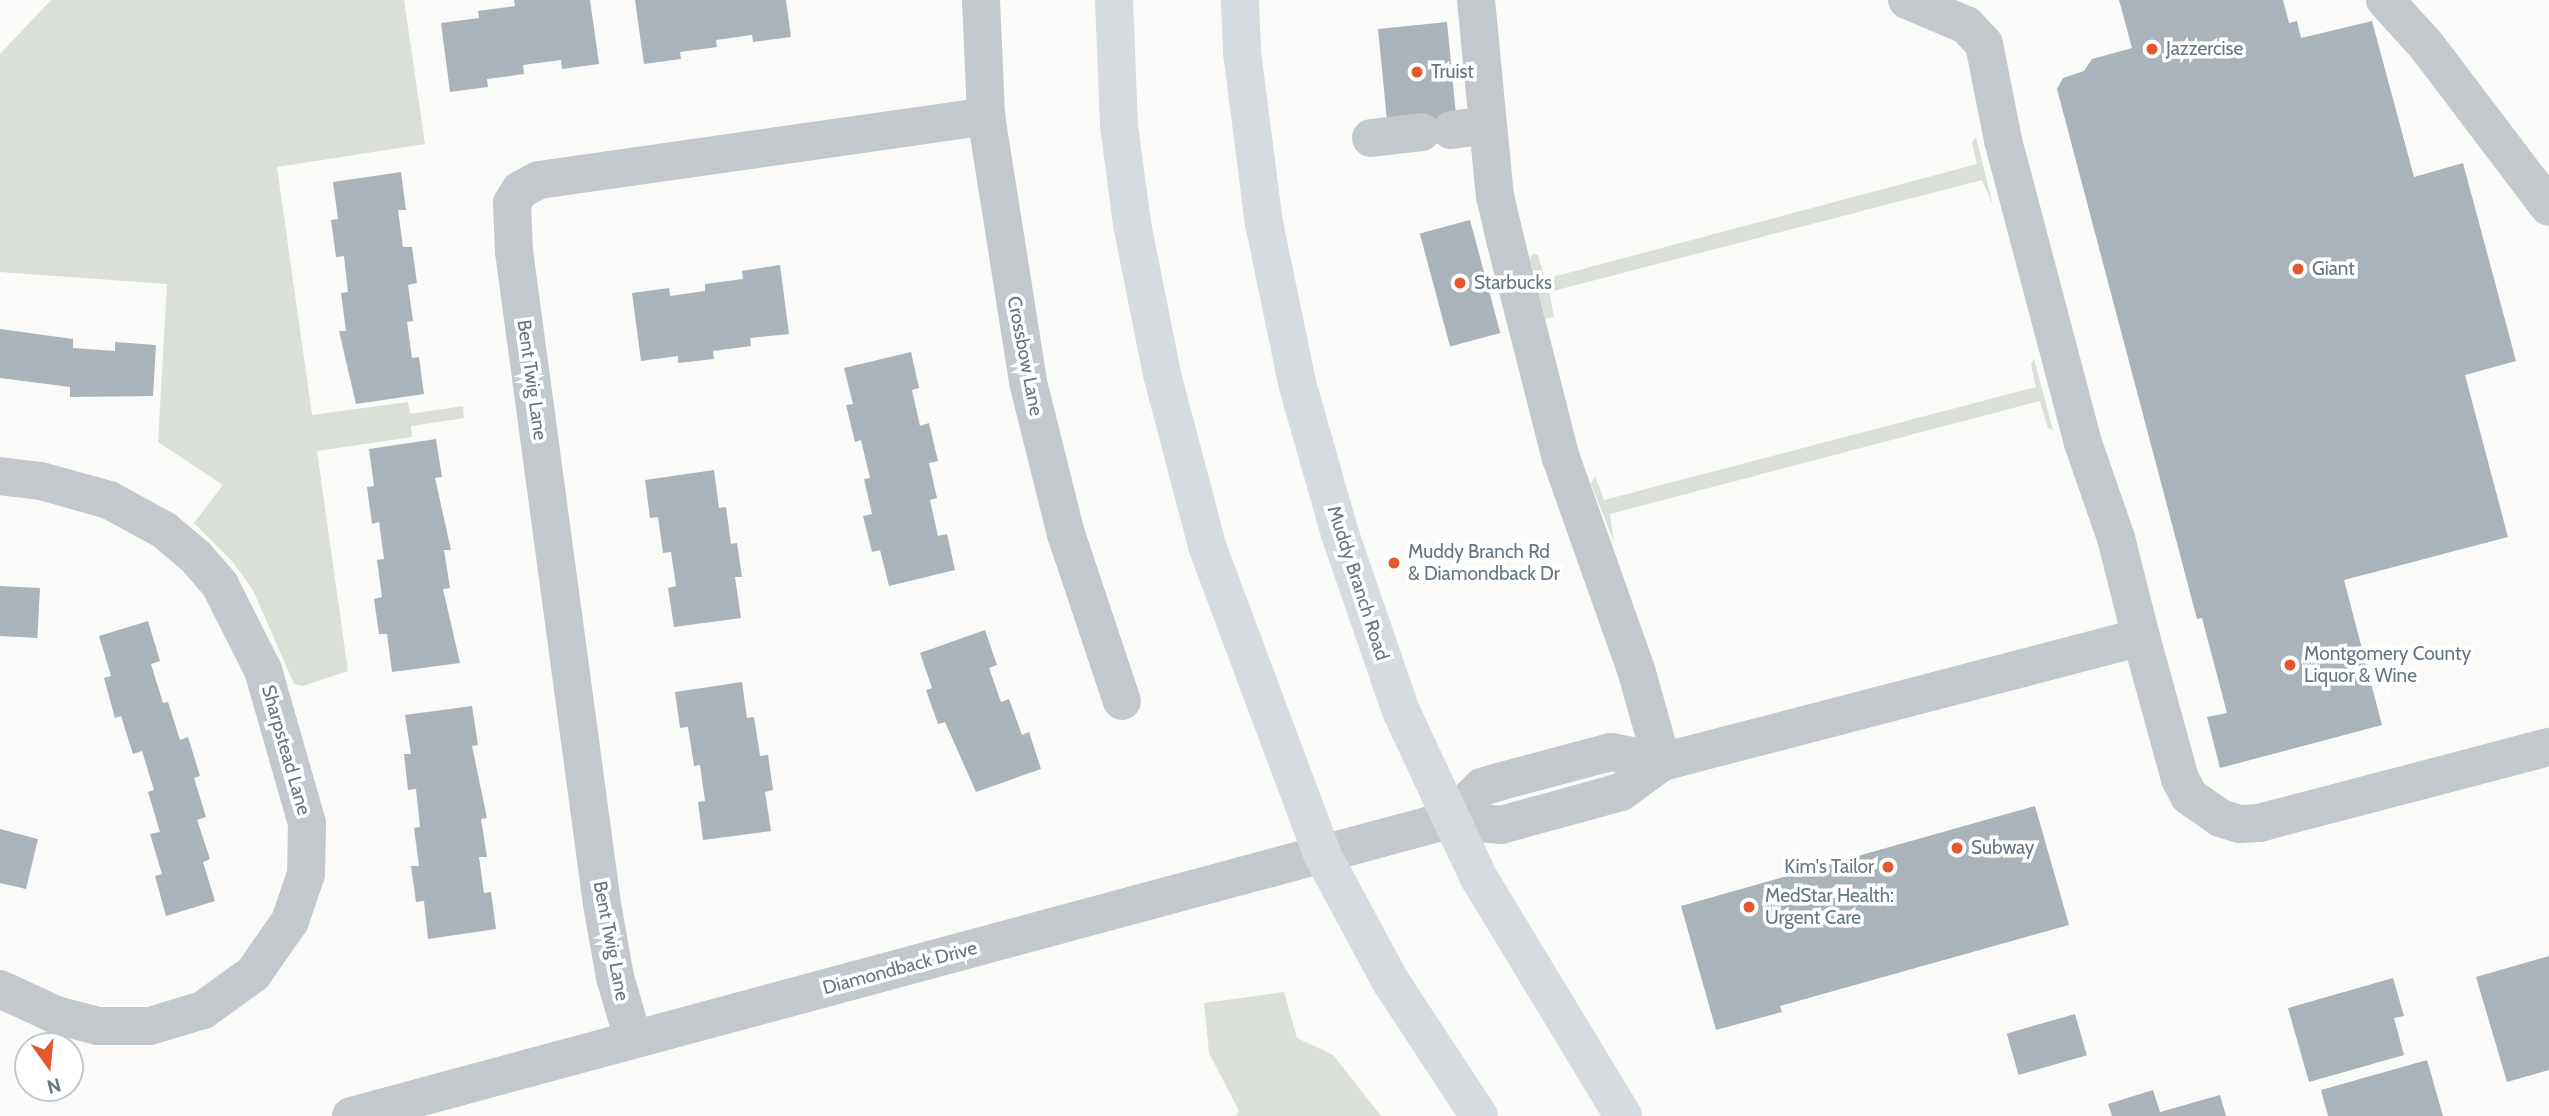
<!DOCTYPE html>
<style>
body{margin:0}
#map{position:relative;width:2549px;height:1116px;overflow:hidden;background:#fafaf8;font-family:Cabin,sans-serif}
div>[style]{position:absolute}
.green>*{inset:0;background:#dadfd7}
.building>*{inset:0;background:#aab3b9;transform-origin:0 0}
.minor>*{height:38px;margin:-19px;padding:0 19px;transform-origin:19px;border-radius:19px;background:#c3c8cc}
.major>*{height:38px;margin:-19px;padding:0 19px;transform-origin:19px;border-radius:19px;background:#d6dbdf}
.dots>*{width:19px;height:19px;translate:-50% -50%;box-sizing:border-box;border:4px solid #fff;border-radius:50%}
span{translate:-50% -50%;white-space:nowrap;text-align:center;line-height:1.15;-webkit-text-stroke:7px #fff;paint-order:stroke}
.poi-label{font-size:19px;color:#657683}
.left{translate:0 -50%;text-align:left}
.right{translate:-100% -50%;text-align:right}
.street-label{font-size:19px;color:#657683}
.north{position:absolute;left:14px;top:1032px;width:70px;height:70px;box-sizing:border-box;background:#fff;border:2px solid #c1c8cd;border-radius:50%;rotate:165deg;font-size:19px;font-weight:700;line-height:28px;text-align:center;color:#657683}
.north::after{content:'';display:block;margin:auto;width:24px;height:32px;background:#e4572e;clip-path:polygon(50% 0,100% 100%,50% 72%,0 100%)}
</style>
<div id="map">
<div class="green">
<i style="clip-path:polygon(51px 0,404px 0,425px 144px,277px 167px,312px 415px,408px 402px,410px 414px,463px 406px,464px 418px,411px 426px,412px 437px,317px 451px,348px 671px,303px 686px,294px 684px,253px 590px,232px 561px,194px 523px,223px 485px,158px 442px,167px 284px,0 272px,0 54px)"></i>
<i style="clip-path:polygon(1976px 137px,1993px 205px,1982px 180px,1549px 292px,1554px 317px,1545px 319px,1530px 258px,1533px 253px,1538px 255px,1545px 279px,1977px 164px,1972px 142px)"></i>
<i style="clip-path:polygon(2034px 359px,2053px 430px,2048px 428px,2040px 401px,1610px 514px,1614px 542px,1591px 484px,1595px 476px,1604px 500px,2036px 387px,2031px 364px)"></i>
<i style="clip-path:polygon(1284px 992px,1297px 1038px,1333px 1055px,1381px 1116px,1236px 1116px,1239px 1111px,1209px 1053px,1204px 1003px)"></i>
</div>
<div class="building">
<i style="clip-path:polygon(514px 0,590px 0,599px 64px,562px 69px,561px 60px,523px 65px,524px 74px,487px 79px,488px 87px,450px 92px,441px 23px,479px 18px,478px 11px,515px 6px)"></i>
<i style="clip-path:polygon(635px 0,786px 0,791px 37px,753px 42px,752px 35px,716px 40px,717px 47px,680px 52px,681px 59px,644px 64px)"></i>
<i style="clip-path:polygon(2119px 0,2283px 0,2289px 23px,2297px 21px,2301px 38px,2372px 21px,2414px 177px,2463px 163px,2516px 361px,2465px 375px,2508px 537px,2344px 580px,2382px 725px,2220px 768px,2207px 717px,2227px 713px,2202px 618px,2197px 619px,2057px 89px,2063px 78px,2084px 71px,2092px 59px,2132px 48px)"></i>
<i style="clip-path:polygon(1447px 22px,1456px 115px,1452px 142px,1424px 145px,1387px 120px,1378px 29px)"></i>
<i style="clip-path:polygon(401px 172px,406px 210px,398px 210px,403px 247px,412px 247px,417px 283px,408px 285px,413px 321px,407px 322px,412px 358px,419px 357px,424px 394px,356px 404px,339px 331px,346px 331px,341px 293px,348px 292px,344px 256px,336px 257px,331px 220px,338px 219px,333px 182px)"></i>
<i style="left:1470px;top:220px;width:117px;height:52px;rotate:75deg"></i>
<i style="clip-path:polygon(780px 265px,789px 334px,750px 338px,751px 346px,713px 351px,714px 359px,678px 363px,678px 356px,641px 361px,632px 293px,669px 288px,670px 296px,705px 291px,705px 284px,743px 279px,742px 271px)"></i>
<i style="clip-path:polygon(0 329px,73px 339px,73px 348px,115px 351px,115px 342px,156px 345px,153px 396px,70px 397px,70px 387px,0 378px)"></i>
<i style="clip-path:polygon(911px 352px,919px 388px,912px 390px,920px 426px,929px 423px,938px 461px,929px 463px,937px 498px,930px 500px,938px 536px,947px 534px,955px 570px,889px 586px,880px 550px,872px 552px,863px 516px,872px 514px,864px 479px,870px 478px,861px 440px,855px 442px,846px 405px,853px 404px,844px 368px)"></i>
<i style="clip-path:polygon(436px 439px,442px 477px,435px 478px,451px 550px,444px 550px,450px 588px,443px 589px,460px 663px,392px 672px,387px 634px,379px 634px,374px 599px,382px 597px,377px 560px,384px 559px,379px 522px,372px 524px,367px 487px,374px 486px,369px 449px)"></i>
<i style="clip-path:polygon(714px 470px,719px 508px,726px 507px,731px 544px,737px 543px,742px 577px,735px 577px,741px 618px,674px 627px,668px 588px,676px 586px,671px 552px,663px 553px,658px 517px,650px 518px,645px 480px)"></i>
<i style="left:0;top:586px;width:40px;height:50px;rotate:3deg"></i>
<i style="clip-path:polygon(148px 621px,160px 661px,151px 664px,163px 703px,168px 702px,180px 740px,188px 737px,200px 776px,194px 778px,206px 817px,197px 820px,210px 859px,203px 862px,215px 901px,166px 916px,155px 876px,162px 874px,150px 834px,160px 832px,148px 792px,154px 790px,142px 751px,133px 754px,121px 716px,115px 718px,104px 678px,111px 676px,99px 636px)"></i>
<i style="clip-path:polygon(985px 630px,997px 665px,989px 668px,1001px 702px,1009px 699px,1022px 735px,1029px 732px,1041px 769px,976px 792px,945px 722px,938px 724px,926px 690px,932px 688px,920px 653px)"></i>
<i style="clip-path:polygon(742px 682px,747px 718px,754px 717px,760px 756px,768px 755px,773px 790px,765px 792px,771px 831px,703px 840px,698px 802px,705px 801px,700px 765px,694px 766px,688px 727px,680px 728px,675px 692px)"></i>
<i style="clip-path:polygon(472px 706px,478px 745px,472px 746px,487px 818px,481px 819px,487px 857px,479px 857px,484px 893px,491px 892px,496px 929px,428px 939px,424px 901px,416px 902px,411px 866px,419px 866px,414px 828px,420px 827px,416px 789px,408px 790px,404px 754px,411px 754px,405px 715px)"></i>
<i style="clip-path:polygon(2035px 806px,2069px 925px,1780px 1006px,1782px 1012px,1716px 1030px,1681px 906px)"></i>
<i style="clip-path:polygon(0 829px,38px 839px,26px 889px,0 883px)"></i>
<i style="clip-path:polygon(2549px 956px,2549px 1070px,2507px 1082px,2476px 977px)"></i>
<i style="clip-path:polygon(2393px 978px,2404px 1016px,2394px 1018px,2404px 1055px,2309px 1082px,2288px 1008px)"></i>
<i style="left:2075px;top:1014px;width:43px;height:71px;rotate:74deg"></i>
<i style="clip-path:polygon(2427px 1060px,2443px 1116px,2328px 1116px,2321px 1090px)"></i>
<i style="clip-path:polygon(2153px 1090px,2160px 1112px,2220px 1095px,2226px 1116px,2112px 1116px,2108px 1104px)"></i>
</div>
<div class="minor">
<i style="left:981px;top:0;width:116px;rotate:87.5deg"></i>
<i style="left:986px;top:116px;width:269px;rotate:81deg"></i>
<i style="left:1028px;top:382px;width:157px;rotate:76deg"></i>
<i style="left:1066px;top:534px;width:176px;rotate:71.5deg"></i>
<i style="left:1476px;top:0;width:197px;rotate:84.5deg"></i>
<i style="left:1495px;top:196px;width:44px;rotate:76.9deg"></i>
<i style="left:1505px;top:239px;width:226px;rotate:75.7deg"></i>
<i style="left:1561px;top:458px;width:228px;rotate:70.5deg"></i>
<i style="left:1637px;top:673px;width:92px;rotate:74.3deg"></i>
<i style="left:2385px;top:0;width:61px;rotate:47.7deg"></i>
<i style="left:2426px;top:45px;width:203px;rotate:52.8deg"></i>
<i style="left:1451px;top:130px;width:37px;rotate:-8deg"></i>
<i style="left:1371px;top:138px;width:51px;rotate:-6.7deg"></i>
<i style="left:0;top:476px;width:41px;rotate:7deg"></i>
<i style="left:41px;top:481px;width:71px;rotate:15.6deg"></i>
<i style="left:109px;top:500px;width:63px;rotate:28.6deg"></i>
<i style="left:164px;top:530px;width:42px;rotate:40.2deg"></i>
<i style="left:196px;top:557px;width:37px;rotate:49deg"></i>
<i style="left:220px;top:585px;width:95px;rotate:63.2deg"></i>
<i style="left:263px;top:670px;width:159px;rotate:74deg"></i>
<i style="left:307px;top:823px;width:51px;rotate:91.1deg"></i>
<i style="left:306px;top:874px;width:50px;rotate:108.8deg"></i>
<i style="left:290px;top:921px;width:65px;rotate:124.9deg"></i>
<i style="left:253px;top:974px;width:62px;rotate:144.2deg"></i>
<i style="left:203px;top:1010px;width:55px;rotate:163.2deg"></i>
<i style="left:150px;top:1026px;width:52px;rotate:180deg"></i>
<i style="left:98px;top:1026px;width:43px;rotate:-165.3deg"></i>
<i style="left:56px;top:1015px;width:62px;rotate:-155.1deg"></i>
<i style="left:2141px;top:637px;width:147px;rotate:74.6deg"></i>
<i style="left:2180px;top:779px;width:19px;rotate:62deg"></i>
<i style="left:2189px;top:796px;width:38px;rotate:35deg"></i>
<i style="left:2220px;top:818px;width:21px;rotate:17deg"></i>
<i style="left:2240px;top:824px;width:19px;rotate:-3deg"></i>
<i style="left:2259px;top:823px;width:300px;rotate:-14.7deg"></i>
<i style="left:1449px;top:820px;width:47px;rotate:-45deg"></i>
<i style="left:1482px;top:787px;width:17px;rotate:-17deg"></i>
<i style="left:1498px;top:782px;width:117px;rotate:-14.9deg"></i>
<i style="left:1611px;top:752px;width:52px;rotate:11.1deg"></i>
<i style="left:633px;top:1039px;width:65px;rotate:-106.2deg"></i>
<i style="left:615px;top:977px;width:74px;rotate:-100.1deg"></i>
<i style="left:602px;top:904px;width:659px;rotate:-97.68deg"></i>
<i style="left:514px;top:251px;width:48px;rotate:-92.4deg"></i>
<i style="left:512px;top:203px;width:15px;rotate:-58deg"></i>
<i style="left:520px;top:190px;width:21px;rotate:-28deg"></i>
<i style="left:539px;top:180px;width:452px;rotate:-8.1deg"></i>
<i style="left:351px;top:1116px;width:1137px;rotate:-15.09deg"></i>
<i style="left:1449px;top:820px;width:52px;rotate:5.5deg"></i>
<i style="left:1501px;top:825px;width:124px;rotate:-15.4deg"></i>
<i style="left:1621px;top:792px;width:51px;rotate:-36.2deg"></i>
<i style="left:1662px;top:762px;width:495px;rotate:-14.6deg"></i>
<i style="left:2141px;top:637px;width:102px;rotate:-104.2deg"></i>
<i style="left:2116px;top:538px;width:101px;rotate:-109.2deg"></i>
<i style="left:2083px;top:443px;width:313px;rotate:-104.8deg"></i>
<i style="left:2003px;top:140px;width:98px;rotate:-101.2deg"></i>
<i style="left:1984px;top:44px;width:26px;rotate:-133deg"></i>
<i style="left:1966px;top:25px;width:64px;rotate:-157deg"></i>
</div>
<div class="major">
<i style="left:1114px;top:0;width:126px;rotate:87.7deg"></i>
<i style="left:1119px;top:126px;width:99px;rotate:82.4deg"></i>
<i style="left:1132px;top:224px;width:153px;rotate:78.7deg"></i>
<i style="left:1162px;top:374px;width:178px;rotate:75.3deg"></i>
<i style="left:1207px;top:546px;width:329px;rotate:69.5deg"></i>
<i style="left:1322px;top:854px;width:145px;rotate:61.7deg"></i>
<i style="left:1391px;top:982px;width:160px;rotate:56.7deg"></i>
<i style="left:1240px;top:0;width:52px;rotate:87.8deg"></i>
<i style="left:1242px;top:52px;width:172px;rotate:82.7deg"></i>
<i style="left:1264px;top:223px;width:163px;rotate:78.3deg"></i>
<i style="left:1297px;top:383px;width:157px;rotate:74.1deg"></i>
<i style="left:1340px;top:534px;width:187px;rotate:71deg"></i>
<i style="left:1401px;top:711px;width:184px;rotate:65deg"></i>
<i style="left:1479px;top:878px;width:278px;rotate:58.8deg"></i>
</div>
<div class="dots">
<i style="left:2152px;top:49px;background:#e4572e"></i>
<i style="left:1417px;top:72px;background:#e4572e"></i>
<i style="left:2298px;top:269px;background:#e4572e"></i>
<i style="left:1460px;top:283px;background:#e4572e"></i>
<i style="left:1394px;top:563px;background:#e4572e"></i>
<i style="left:2290px;top:665px;background:#e4572e"></i>
<i style="left:1957px;top:848px;background:#e4572e"></i>
<i style="left:1888px;top:867px;background:#e4572e"></i>
<i style="left:1749px;top:907px;background:#e4572e"></i>
</div>
<div class="poi-label">
<span class="left" style="left:2166px;top:49px">Jazzercise</span>
<span class="left" style="left:1431px;top:72px">Truist</span>
<span class="left" style="left:2312px;top:269px">Giant</span>
<span class="left" style="left:1474px;top:283px">Starbucks</span>
<span class="left" style="left:1408px;top:563px">Muddy Branch Rd<br>&amp; Diamondback Dr</span>
<span class="left" style="left:2304px;top:665px">Montgomery County<br>Liquor &amp; Wine</span>
<span class="left" style="left:1971px;top:848px">Subway</span>
<span class="right" style="left:1874px;top:867px">Kim's Tailor</span>
<span class="left" style="left:1765px;top:907px">MedStar Health:<br>Urgent Care</span>
</div>
<div class="street-label">
<span style="left:1025px;top:356px;rotate:79deg">Crossbow Lane</span>
<span style="left:532px;top:380px;rotate:82deg">Bent Twig Lane</span>
<span style="left:1358px;top:583px;rotate:72deg">Muddy Branch Road</span>
<span style="left:286px;top:750px;rotate:74deg">Sharpstead Lane</span>
<span style="left:611px;top:941px;rotate:79deg">Bent Twig Lane</span>
<span style="left:900px;top:968px;rotate:-15deg">Diamondback Drive</span>
</div>
<div class="north">N</div>
</div>
